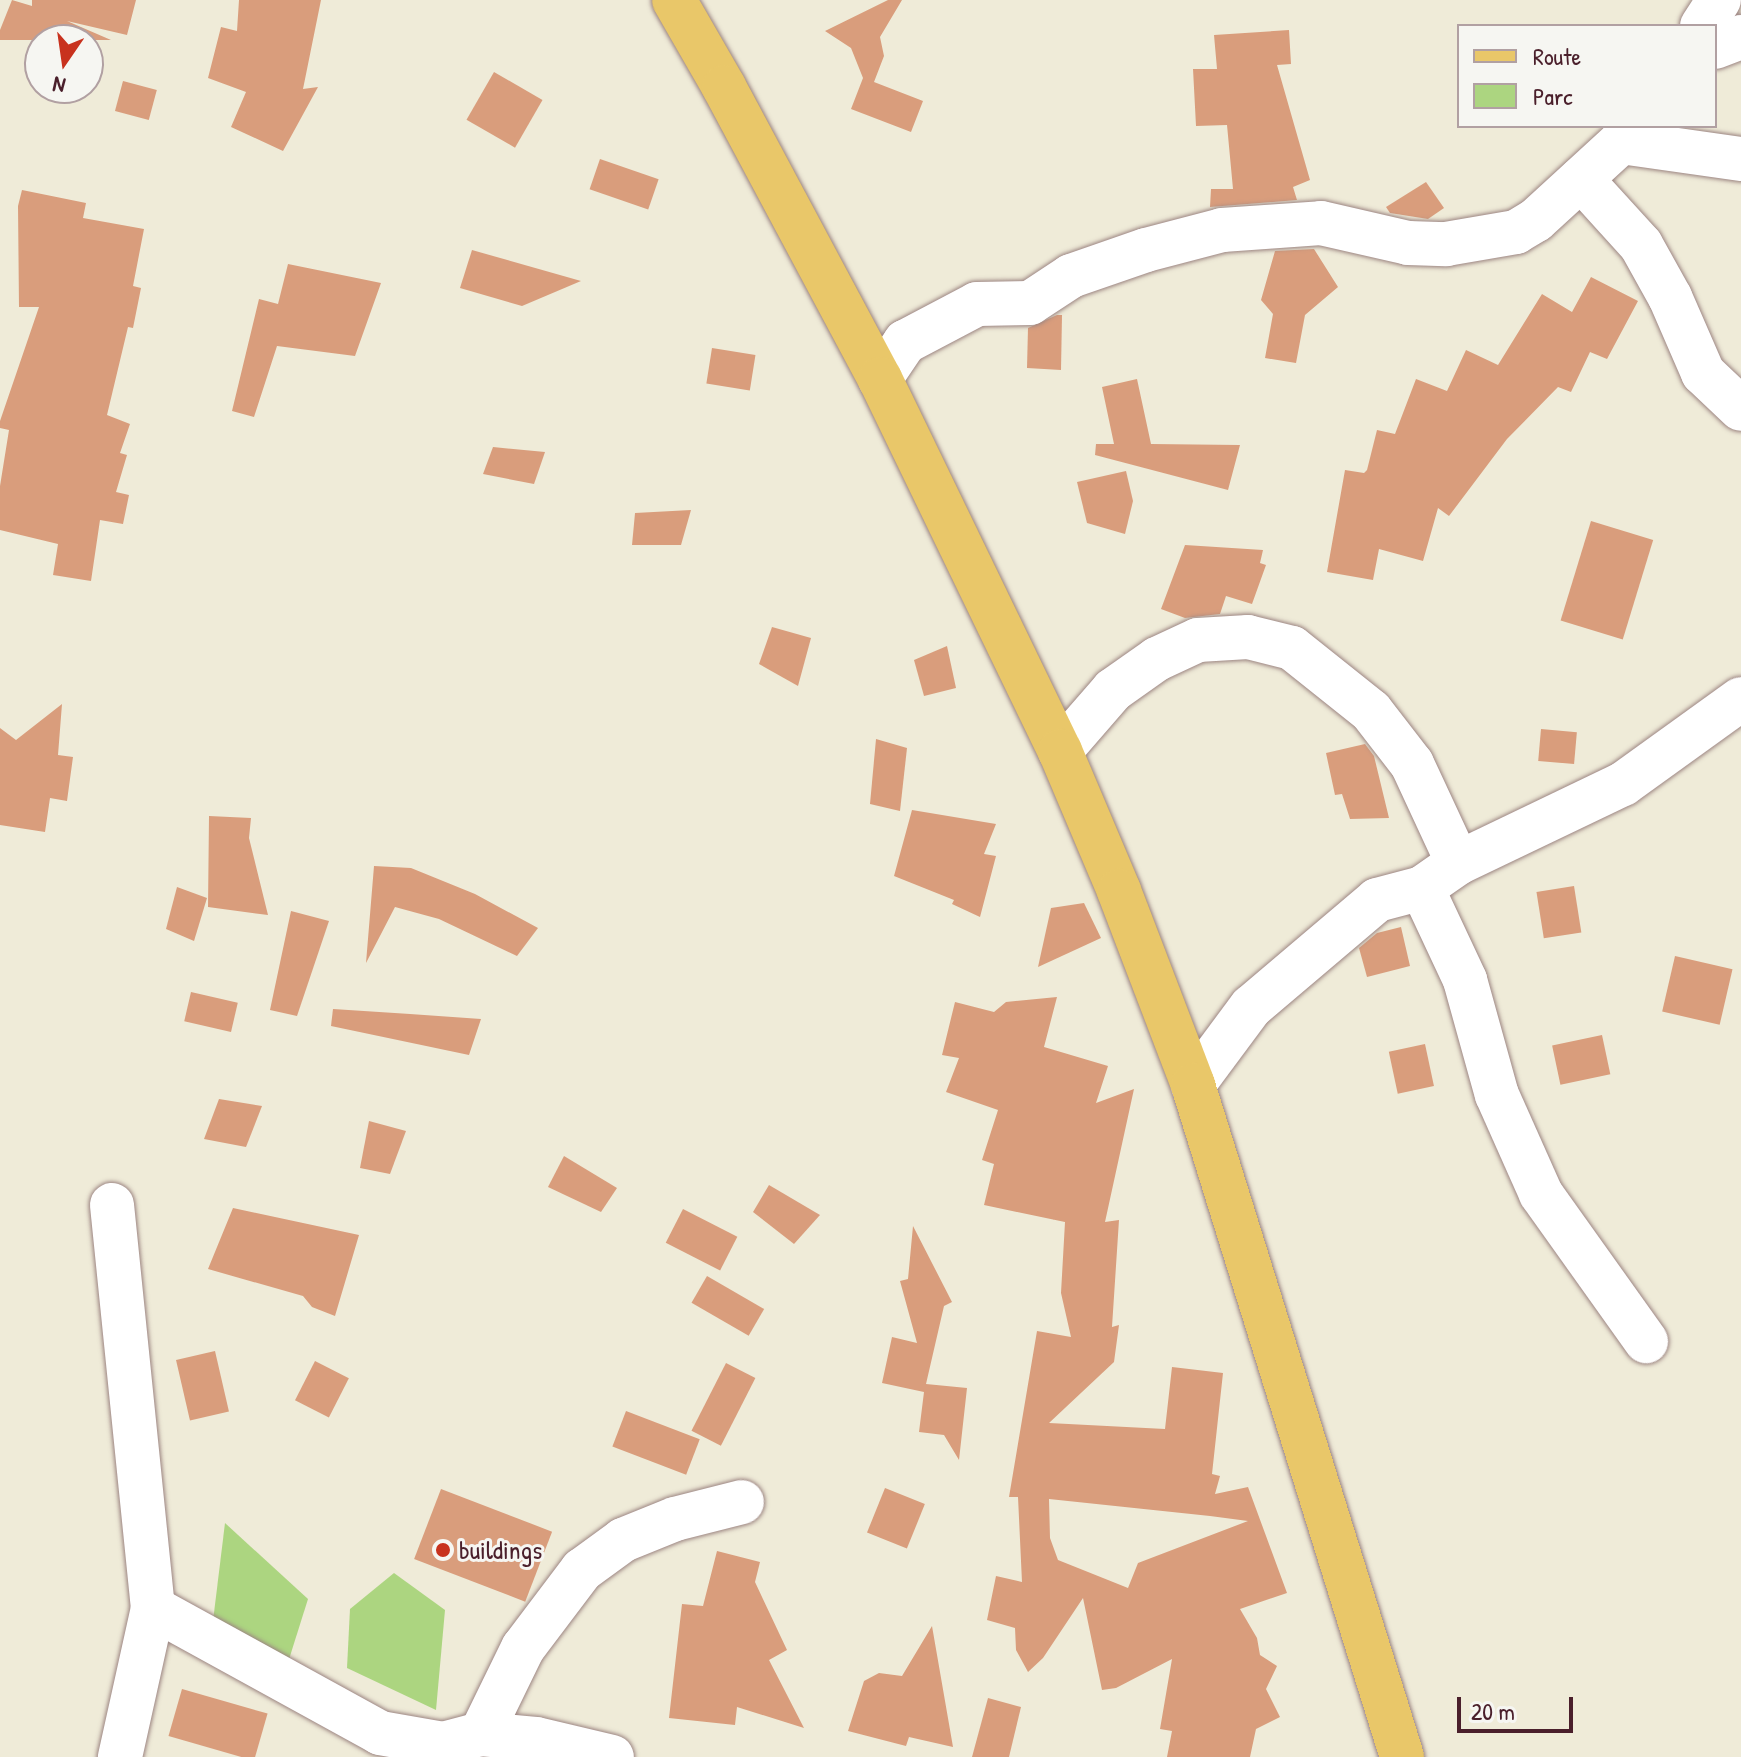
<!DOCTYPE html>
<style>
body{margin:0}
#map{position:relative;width:1741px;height:1757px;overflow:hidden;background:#efebd8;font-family:"Patrick Hand",sans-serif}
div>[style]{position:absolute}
.green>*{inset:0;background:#acd580}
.building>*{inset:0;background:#d99d7c;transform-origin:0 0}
.roads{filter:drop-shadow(0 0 2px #9c8582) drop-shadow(0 0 2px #9c8582)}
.minor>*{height:44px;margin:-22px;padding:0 22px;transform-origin:22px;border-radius:22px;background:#fff}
.major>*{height:44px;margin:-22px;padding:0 22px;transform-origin:22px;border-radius:22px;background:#e9c769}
.dots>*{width:22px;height:22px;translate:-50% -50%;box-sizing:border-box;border:4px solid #f6f6f2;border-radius:50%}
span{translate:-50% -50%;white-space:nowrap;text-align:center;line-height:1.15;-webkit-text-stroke:6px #f6f6f2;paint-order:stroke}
.poi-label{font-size:26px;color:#4a1f2b}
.left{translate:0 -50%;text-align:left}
.legend{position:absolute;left:1457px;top:24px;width:260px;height:104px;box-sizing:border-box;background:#f6f6f2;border:2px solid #b1a0a2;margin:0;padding:10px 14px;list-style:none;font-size:24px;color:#4a1f2b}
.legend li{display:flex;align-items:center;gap:16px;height:40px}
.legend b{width:40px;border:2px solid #b1a0a2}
.north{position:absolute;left:24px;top:24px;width:80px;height:80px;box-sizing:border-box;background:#f6f6f2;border:2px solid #b1a0a2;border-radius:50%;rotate:193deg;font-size:22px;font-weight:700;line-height:32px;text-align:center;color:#4a1f2b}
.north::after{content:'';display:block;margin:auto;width:28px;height:36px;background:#c8321e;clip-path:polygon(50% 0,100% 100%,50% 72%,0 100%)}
.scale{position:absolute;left:1457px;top:1697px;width:116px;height:36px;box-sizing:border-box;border:4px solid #4a1f2b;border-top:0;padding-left:10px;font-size:24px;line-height:28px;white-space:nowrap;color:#4a1f2b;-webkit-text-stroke:6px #f6f6f2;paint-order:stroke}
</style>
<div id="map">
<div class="green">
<i style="clip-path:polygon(225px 1523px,308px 1599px,285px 1672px,213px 1621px)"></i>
<i style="clip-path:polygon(394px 1573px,445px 1610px,436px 1710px,347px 1668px,350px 1609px)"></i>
</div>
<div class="building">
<i style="clip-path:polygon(12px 0,32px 6px,32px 0,136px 0,127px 35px,67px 21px,111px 40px,0 40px,0 30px)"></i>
<i style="clip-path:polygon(239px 0,321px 0,303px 89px,318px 87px,283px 151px,231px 127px,246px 92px,208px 78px,221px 27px,237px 31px)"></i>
<i style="clip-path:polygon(888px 0,902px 0,880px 37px,884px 56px,874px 82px,923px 101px,911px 132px,851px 109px,863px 78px,851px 48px,825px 31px)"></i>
<i style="clip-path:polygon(1289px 30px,1291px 64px,1277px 65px,1310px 180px,1293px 187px,1297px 200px,1210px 207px,1211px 189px,1233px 189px,1227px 125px,1196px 126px,1193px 69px,1217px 69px,1214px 35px)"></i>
<i style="left:494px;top:72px;width:56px;height:55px;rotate:30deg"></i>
<i style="left:123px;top:81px;width:35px;height:31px;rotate:15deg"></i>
<i style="left:600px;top:159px;width:62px;height:32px;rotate:19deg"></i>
<i style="clip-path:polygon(1426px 182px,1444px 208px,1428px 219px,1390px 213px,1386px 207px)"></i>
<i style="clip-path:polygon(22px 190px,86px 203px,83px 218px,144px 229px,133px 286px,141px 288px,133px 328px,128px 327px,107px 415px,130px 424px,120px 453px,127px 455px,116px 492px,129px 495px,123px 524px,100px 520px,91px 581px,53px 575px,58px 544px,0 530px,0 486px,9px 430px,0 428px,0 421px,39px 307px,19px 307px,18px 206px)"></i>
<i style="clip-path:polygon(1314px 249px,1338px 287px,1305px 315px,1296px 363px,1265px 358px,1273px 314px,1261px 300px,1275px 251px)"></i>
<i style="clip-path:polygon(472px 250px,581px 281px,522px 306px,460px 288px)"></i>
<i style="clip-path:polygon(288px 264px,381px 283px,355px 356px,277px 346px,254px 417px,232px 411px,259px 299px,278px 304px)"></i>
<i style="clip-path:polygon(1591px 277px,1638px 301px,1607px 359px,1590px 352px,1571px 392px,1558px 387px,1507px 439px,1449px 516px,1438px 508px,1423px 561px,1379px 549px,1373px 580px,1327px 572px,1345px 470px,1364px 473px,1367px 470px,1377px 430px,1395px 434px,1416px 379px,1447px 391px,1466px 350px,1498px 365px,1542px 294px,1572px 312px)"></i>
<i style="clip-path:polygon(1057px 315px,1062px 315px,1061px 370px,1027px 368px,1028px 328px)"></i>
<i style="left:712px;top:348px;width:44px;height:36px;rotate:9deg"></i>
<i style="clip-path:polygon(1137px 379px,1151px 444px,1240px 445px,1228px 490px,1095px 455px,1096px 444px,1114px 444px,1102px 387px)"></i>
<i style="clip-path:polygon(493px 447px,545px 452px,534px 484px,483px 474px)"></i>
<i style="clip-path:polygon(1126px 471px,1133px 501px,1125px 534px,1087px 523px,1077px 482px)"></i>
<i style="clip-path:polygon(691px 510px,681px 545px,632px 545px,635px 513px)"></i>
<i style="left:1591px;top:521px;width:65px;height:104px;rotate:17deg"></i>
<i style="clip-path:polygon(1185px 545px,1263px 550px,1260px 563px,1266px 565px,1252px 604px,1226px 596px,1220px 614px,1185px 618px,1161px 609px)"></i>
<i style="clip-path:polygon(772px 627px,811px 638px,798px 686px,759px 664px)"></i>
<i style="clip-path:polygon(947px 646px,956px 688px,924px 696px,914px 660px)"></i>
<i style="clip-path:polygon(62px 704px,58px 755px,73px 757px,67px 801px,50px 798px,45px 832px,0 825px,0 728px,16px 740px)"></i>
<i style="left:1541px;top:729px;width:36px;height:32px;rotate:5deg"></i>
<i style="clip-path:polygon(876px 739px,907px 748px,900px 811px,870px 804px)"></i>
<i style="clip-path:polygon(1365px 744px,1374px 756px,1389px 818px,1350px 819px,1342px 794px,1335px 795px,1326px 753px)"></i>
<i style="clip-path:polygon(912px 810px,996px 824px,984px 854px,996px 856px,980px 917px,952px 904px,954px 900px,894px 876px)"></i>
<i style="clip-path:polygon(209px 816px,251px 818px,249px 838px,268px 915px,208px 907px)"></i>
<i style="clip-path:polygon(374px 866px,411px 868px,475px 894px,538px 928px,517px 956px,439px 919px,395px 907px,366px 963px)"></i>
<i style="left:1574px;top:886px;width:47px;height:38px;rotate:81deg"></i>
<i style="clip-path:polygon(177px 887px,207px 898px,194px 941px,166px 929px)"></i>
<i style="clip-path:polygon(1084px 903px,1101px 938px,1038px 967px,1051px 908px)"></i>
<i style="clip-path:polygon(291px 911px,329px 921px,297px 1016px,270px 1010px)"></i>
<i style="clip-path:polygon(1401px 927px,1410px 966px,1367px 977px,1359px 948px,1377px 933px)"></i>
<i style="left:1675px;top:956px;width:59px;height:57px;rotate:13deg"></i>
<i style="left:191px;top:992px;width:48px;height:30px;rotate:13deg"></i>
<i style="clip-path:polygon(evenodd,1057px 997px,1044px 1047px,1108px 1066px,1096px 1103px,1134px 1089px,1105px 1222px,1119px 1220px,1112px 1327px,1119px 1325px,1114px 1362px,1049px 1423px,1165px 1429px,1172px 1367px,1223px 1373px,1212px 1474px,1220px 1476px,1215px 1494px,1248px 1487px,1287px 1593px,1240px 1609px,1257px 1638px,1260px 1655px,1277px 1666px,1266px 1689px,1280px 1717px,1256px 1729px,1250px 1757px,1167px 1757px,1172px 1731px,1160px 1729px,1172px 1659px,1116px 1688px,1102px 1690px,1083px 1598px,1043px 1658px,1028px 1672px,1016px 1650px,1015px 1628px,987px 1620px,996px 1576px,1022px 1582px,1018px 1497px,1009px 1497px,1037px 1331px,1071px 1337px,1061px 1293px,1065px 1222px,984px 1205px,994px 1164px,982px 1160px,998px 1110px,946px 1092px,959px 1058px,942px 1055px,955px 1002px,994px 1012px,1006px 1002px,1057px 997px,1049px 1499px,1210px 1516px,1248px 1521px,1138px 1563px,1128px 1588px,1058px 1560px,1050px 1538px,1049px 1499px)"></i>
<i style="clip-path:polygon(333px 1009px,410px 1014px,481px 1019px,469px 1055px,331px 1026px)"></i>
<i style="left:1602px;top:1035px;width:40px;height:51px;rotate:78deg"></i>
<i style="left:1425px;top:1044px;width:43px;height:37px;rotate:78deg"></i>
<i style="clip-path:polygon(219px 1099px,262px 1106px,246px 1147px,204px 1139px)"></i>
<i style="clip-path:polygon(369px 1121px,406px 1131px,390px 1174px,360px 1168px)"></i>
<i style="clip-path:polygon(564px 1156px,617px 1188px,601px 1212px,548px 1187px)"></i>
<i style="clip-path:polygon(769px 1185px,820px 1215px,794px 1244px,753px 1212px)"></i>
<i style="clip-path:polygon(233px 1208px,359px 1235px,335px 1316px,312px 1307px,303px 1296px,208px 1269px)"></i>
<i style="left:683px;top:1209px;width:61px;height:38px;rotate:27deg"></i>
<i style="clip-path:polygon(913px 1226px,952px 1302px,944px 1306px,926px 1384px,967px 1388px,959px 1460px,944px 1435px,919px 1432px,924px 1392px,882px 1383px,892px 1337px,917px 1343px,900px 1281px,908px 1279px)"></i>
<i style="left:707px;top:1276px;width:66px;height:31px;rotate:30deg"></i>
<i style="left:215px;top:1351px;width:62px;height:40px;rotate:77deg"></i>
<i style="left:315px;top:1361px;width:38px;height:44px;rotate:27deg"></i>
<i style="left:726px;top:1363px;width:33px;height:76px;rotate:27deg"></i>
<i style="left:626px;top:1411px;width:79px;height:38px;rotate:21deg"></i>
<i style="left:885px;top:1488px;width:43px;height:48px;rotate:22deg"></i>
<i style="left:441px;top:1489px;width:119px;height:75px;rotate:21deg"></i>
<i style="clip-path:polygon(717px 1551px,760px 1562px,755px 1582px,787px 1650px,769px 1660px,804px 1728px,737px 1707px,735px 1725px,669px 1718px,682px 1604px,703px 1606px)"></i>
<i style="clip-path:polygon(932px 1626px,953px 1747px,909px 1737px,906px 1746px,848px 1731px,864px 1681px,879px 1673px,902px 1676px)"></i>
<i style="left:182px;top:1689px;width:89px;height:49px;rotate:16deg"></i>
<i style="clip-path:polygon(988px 1698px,1021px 1707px,1009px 1757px,972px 1757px)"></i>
</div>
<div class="roads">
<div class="minor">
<i style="left:1702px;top:26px;width:31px;rotate:-57deg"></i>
<i style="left:1715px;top:47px;width:28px;rotate:-21deg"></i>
<i style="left:1621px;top:142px;width:121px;rotate:8.1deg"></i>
<i style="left:1581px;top:179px;width:89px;rotate:47.7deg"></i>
<i style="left:1641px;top:245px;width:60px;rotate:60.9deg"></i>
<i style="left:1670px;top:297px;width:83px;rotate:66.5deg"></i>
<i style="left:1703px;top:373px;width:52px;rotate:43.5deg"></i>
<i style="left:880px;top:379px;width:45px;rotate:-56deg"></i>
<i style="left:905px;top:342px;width:81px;rotate:-27.8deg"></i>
<i style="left:977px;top:304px;width:53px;rotate:-1.1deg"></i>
<i style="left:1030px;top:303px;width:49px;rotate:-33.4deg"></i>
<i style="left:1071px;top:276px;width:79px;rotate:-19.1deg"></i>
<i style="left:1146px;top:250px;width:79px;rotate:-14.7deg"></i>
<i style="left:1222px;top:230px;width:99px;rotate:-4deg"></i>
<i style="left:1321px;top:223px;width:89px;rotate:12.9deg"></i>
<i style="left:1408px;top:243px;width:38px;rotate:2deg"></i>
<i style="left:1446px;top:244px;width:71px;rotate:-9.7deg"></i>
<i style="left:1516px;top:232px;width:23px;rotate:-31deg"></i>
<i style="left:1536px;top:220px;width:115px;rotate:-42.5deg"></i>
<i style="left:1621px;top:142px;width:19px;rotate:-55deg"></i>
<i style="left:1060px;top:751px;width:81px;rotate:-49deg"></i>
<i style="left:1113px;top:690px;width:54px;rotate:-35.2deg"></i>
<i style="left:1157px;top:659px;width:45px;rotate:-24.9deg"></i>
<i style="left:1198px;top:640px;width:50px;rotate:-3.4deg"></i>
<i style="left:1248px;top:637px;width:45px;rotate:14deg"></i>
<i style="left:1292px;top:648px;width:101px;rotate:38.6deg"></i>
<i style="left:1371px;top:711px;width:67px;rotate:52.3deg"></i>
<i style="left:1412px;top:764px;width:109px;rotate:65.1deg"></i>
<i style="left:1422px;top:888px;width:102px;rotate:64.9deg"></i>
<i style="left:1465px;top:980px;width:119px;rotate:74.5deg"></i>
<i style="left:1497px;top:1095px;width:108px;rotate:66deg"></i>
<i style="left:1541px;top:1194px;width:181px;rotate:54.5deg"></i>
<i style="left:1193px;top:1085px;width:97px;rotate:-53.4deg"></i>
<i style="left:1251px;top:1007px;width:165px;rotate:-40.3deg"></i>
<i style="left:1377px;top:900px;width:47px;rotate:-14.9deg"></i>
<i style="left:1422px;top:888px;width:44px;rotate:-34.8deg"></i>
<i style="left:1458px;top:863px;width:183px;rotate:-25.6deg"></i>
<i style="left:1623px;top:784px;width:145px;rotate:-35.8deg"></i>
<i style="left:112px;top:1205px;width:405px;rotate:84.2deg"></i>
<i style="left:153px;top:1608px;width:153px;rotate:102.5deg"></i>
<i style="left:153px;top:1608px;width:259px;rotate:28.8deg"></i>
<i style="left:380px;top:1733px;width:64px;rotate:9.9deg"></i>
<i style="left:443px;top:1744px;width:39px;rotate:-15deg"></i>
<i style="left:481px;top:1734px;width:55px;rotate:5.2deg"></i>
<i style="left:536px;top:1739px;width:78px;rotate:13.3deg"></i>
<i style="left:481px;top:1734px;width:96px;rotate:-64deg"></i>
<i style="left:523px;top:1648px;width:98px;rotate:-52.9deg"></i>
<i style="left:582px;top:1570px;width:51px;rotate:-36.2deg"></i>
<i style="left:623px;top:1540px;width:56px;rotate:-22deg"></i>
<i style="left:675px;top:1519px;width:69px;rotate:-14.2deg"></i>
</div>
<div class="major">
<i style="left:674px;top:0;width:100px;rotate:60.1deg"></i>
<i style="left:724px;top:87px;width:331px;rotate:61.9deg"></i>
<i style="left:880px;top:379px;width:413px;rotate:64.2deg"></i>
<i style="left:1060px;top:751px;width:152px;rotate:67.1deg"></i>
<i style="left:1119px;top:891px;width:208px;rotate:69.1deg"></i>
<i style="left:1193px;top:1085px;width:704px;rotate:72.72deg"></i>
</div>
</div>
<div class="dots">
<i style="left:443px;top:1550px;background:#c8321e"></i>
</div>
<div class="poi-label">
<span class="left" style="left:459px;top:1550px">buildings</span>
</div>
<ul class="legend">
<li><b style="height:10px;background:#e9c769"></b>Route</li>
<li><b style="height:22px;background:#acd580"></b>Parc</li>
</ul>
<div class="north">N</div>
<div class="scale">20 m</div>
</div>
